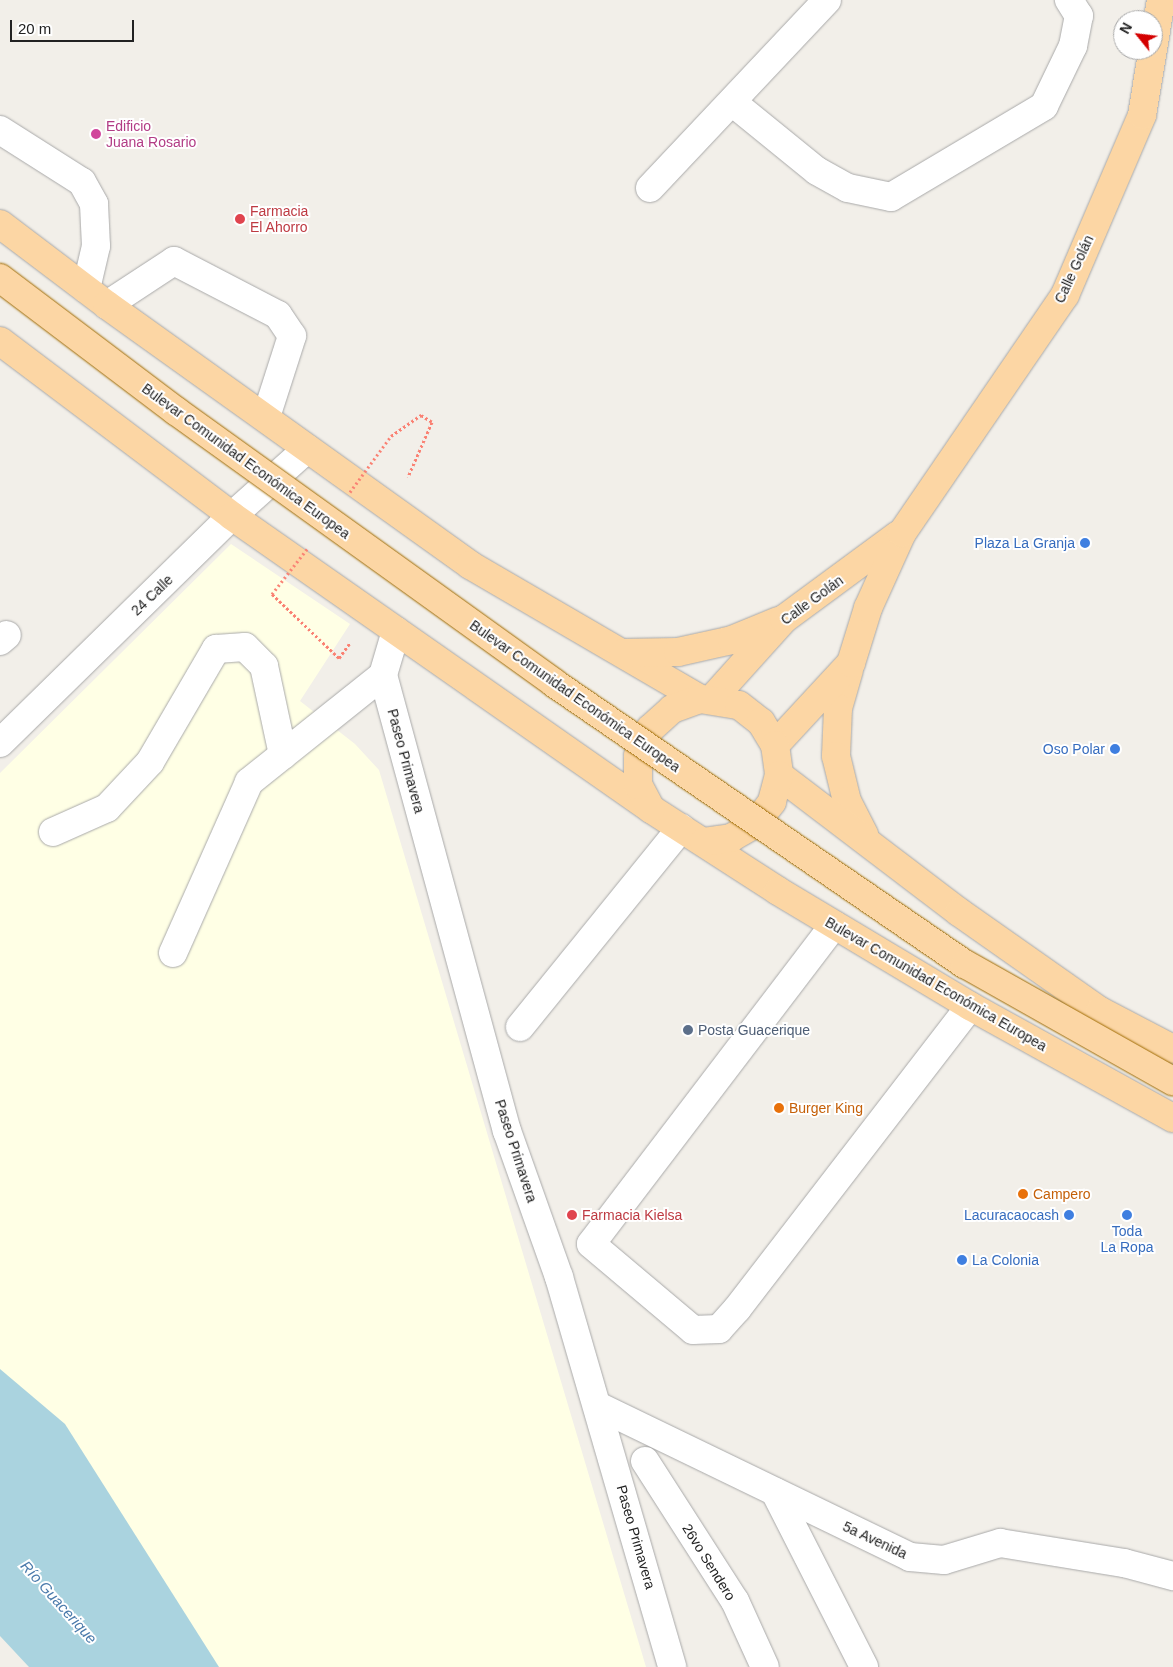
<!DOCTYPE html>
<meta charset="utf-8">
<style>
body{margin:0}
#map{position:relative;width:1173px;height:1667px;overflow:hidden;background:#f2efe9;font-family:Arial,sans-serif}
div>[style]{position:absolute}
.education>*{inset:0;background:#ffffe5}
.water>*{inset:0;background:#aad3df}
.path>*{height:3px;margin-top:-1.5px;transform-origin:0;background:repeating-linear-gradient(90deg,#fa8072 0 2.5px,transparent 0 5px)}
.roads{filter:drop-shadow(0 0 1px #a9a9a9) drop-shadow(0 0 1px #a9a9a9)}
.minor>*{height:28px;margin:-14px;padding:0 14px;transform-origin:14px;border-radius:14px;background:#fff}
.major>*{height:28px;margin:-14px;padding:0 14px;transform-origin:14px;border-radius:14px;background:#fcd6a4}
.path-bridge>*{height:3px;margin-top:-1.5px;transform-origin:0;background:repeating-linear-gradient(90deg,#fa8072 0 2.5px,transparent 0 5px)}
.bridges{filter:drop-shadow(0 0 1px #a06b00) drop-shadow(0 0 1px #a06b00)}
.major-bridge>*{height:28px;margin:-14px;padding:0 14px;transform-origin:14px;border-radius:14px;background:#fcd6a4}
.dots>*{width:14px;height:14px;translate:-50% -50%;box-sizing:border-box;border:2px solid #fff;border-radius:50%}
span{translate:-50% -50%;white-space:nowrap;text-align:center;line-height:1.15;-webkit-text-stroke:4px #fff;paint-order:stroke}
.hotel-label{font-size:14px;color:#b23c85}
.left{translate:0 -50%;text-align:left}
.health-label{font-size:14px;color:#be3a42}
.street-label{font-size:14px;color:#222}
.shop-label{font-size:14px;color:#366cbe}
.right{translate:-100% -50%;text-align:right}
.service-label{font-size:14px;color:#4e5e75}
.food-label{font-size:14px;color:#c56008}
.water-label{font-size:15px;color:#4a7aab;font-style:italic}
.north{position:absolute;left:1113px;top:10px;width:50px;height:50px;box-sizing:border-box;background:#fff;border:1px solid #a7a7a7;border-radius:50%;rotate:299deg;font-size:14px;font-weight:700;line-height:20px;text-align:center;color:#222}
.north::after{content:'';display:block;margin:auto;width:18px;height:22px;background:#d40000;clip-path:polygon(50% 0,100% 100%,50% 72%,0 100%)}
.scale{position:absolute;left:10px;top:20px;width:124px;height:22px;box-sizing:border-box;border:2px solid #222;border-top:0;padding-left:6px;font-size:15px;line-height:18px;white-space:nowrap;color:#222;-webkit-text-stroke:4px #fff;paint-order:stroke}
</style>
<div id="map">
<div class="education">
<i style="clip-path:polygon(231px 544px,350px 624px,300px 701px,355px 744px,379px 770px,646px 1667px,174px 1667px,0 1454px,0 773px)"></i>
</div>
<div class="water">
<i style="clip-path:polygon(0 1369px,65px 1424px,219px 1667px,29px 1667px,0 1636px)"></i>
</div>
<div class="path">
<i style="left:391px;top:436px;width:37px;rotate:-35deg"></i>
<i style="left:421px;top:415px;width:13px;rotate:32deg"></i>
<i style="left:432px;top:422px;width:60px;rotate:113.6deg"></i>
<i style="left:272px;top:594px;width:93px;rotate:43.7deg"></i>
<i style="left:339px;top:658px;width:19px;rotate:-54deg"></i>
</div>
<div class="roads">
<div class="minor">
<i style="left:732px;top:102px;width:109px;rotate:39.1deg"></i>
<i style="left:817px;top:171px;width:35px;rotate:29deg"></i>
<i style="left:848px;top:188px;width:44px;rotate:11.8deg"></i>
<i style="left:891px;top:197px;width:178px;rotate:-30.7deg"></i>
<i style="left:1044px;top:106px;width:67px;rotate:-64.2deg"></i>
<i style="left:1073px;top:46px;width:31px;rotate:-79deg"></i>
<i style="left:1079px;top:16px;width:19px;rotate:-122deg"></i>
<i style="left:0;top:130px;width:97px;rotate:32.4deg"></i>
<i style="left:82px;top:182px;width:25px;rotate:61deg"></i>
<i style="left:94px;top:204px;width:42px;rotate:87.3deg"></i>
<i style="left:96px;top:246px;width:44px;rotate:103.1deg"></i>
<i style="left:650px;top:188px;width:258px;rotate:-46.7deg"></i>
<i style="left:107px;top:305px;width:80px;rotate:-33.3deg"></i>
<i style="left:174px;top:261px;width:117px;rotate:27.4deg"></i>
<i style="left:278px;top:315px;width:25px;rotate:56deg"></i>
<i style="left:292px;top:336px;width:85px;rotate:107.8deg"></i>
<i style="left:396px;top:631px;width:46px;rotate:106.5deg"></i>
<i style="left:383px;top:675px;width:473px;rotate:74.8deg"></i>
<i style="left:507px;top:1131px;width:155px;rotate:70.4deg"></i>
<i style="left:559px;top:1277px;width:406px;rotate:73.8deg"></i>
<i style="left:0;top:641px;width:9px;rotate:-41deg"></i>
<i style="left:0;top:743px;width:325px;rotate:-44.4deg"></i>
<i style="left:232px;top:516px;width:101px;rotate:-41.8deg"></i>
<i style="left:53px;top:832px;width:59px;rotate:-24deg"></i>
<i style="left:107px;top:808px;width:63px;rotate:-46.9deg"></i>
<i style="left:150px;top:762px;width:131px;rotate:-59.7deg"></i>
<i style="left:216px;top:649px;width:29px;rotate:-4deg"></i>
<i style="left:245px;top:647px;width:27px;rotate:45deg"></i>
<i style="left:264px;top:666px;width:91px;rotate:77.9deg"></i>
<i style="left:834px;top:925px;width:401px;rotate:127.3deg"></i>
<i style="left:591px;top:1244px;width:133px;rotate:40.1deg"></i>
<i style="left:693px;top:1330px;width:26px;rotate:-2deg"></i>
<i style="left:719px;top:1329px;width:27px;rotate:-48deg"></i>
<i style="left:737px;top:1309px;width:382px;rotate:-52.4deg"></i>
<i style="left:173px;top:953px;width:187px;rotate:-66deg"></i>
<i style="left:249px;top:782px;width:171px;rotate:-38.6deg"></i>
<i style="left:520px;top:1027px;width:256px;rotate:-51deg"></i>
<i style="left:598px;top:1406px;width:347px;rotate:25.8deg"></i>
<i style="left:910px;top:1557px;width:34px;rotate:5deg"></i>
<i style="left:944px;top:1560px;width:59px;rotate:-16.9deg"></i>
<i style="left:1000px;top:1543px;width:126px;rotate:9.2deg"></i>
<i style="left:1124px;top:1563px;width:51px;rotate:14.9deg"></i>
<i style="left:645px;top:1461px;width:166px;rotate:57.3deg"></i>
<i style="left:735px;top:1601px;width:72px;rotate:65.6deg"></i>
<i style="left:775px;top:1492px;width:196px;rotate:63deg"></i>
</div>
<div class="major">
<i style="left:0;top:224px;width:134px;rotate:37.1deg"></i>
<i style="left:107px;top:305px;width:447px;rotate:35.6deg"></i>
<i style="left:470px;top:565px;width:266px;rotate:30.2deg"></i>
<i style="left:0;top:341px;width:291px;rotate:37deg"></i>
<i style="left:232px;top:516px;width:511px;rotate:34.96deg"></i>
<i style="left:651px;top:809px;width:151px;rotate:32.8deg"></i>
<i style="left:778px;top:891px;width:224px;rotate:30.9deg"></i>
<i style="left:970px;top:1006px;width:232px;rotate:28.9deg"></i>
<i style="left:623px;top:653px;width:55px;rotate:-1deg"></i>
<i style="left:678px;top:652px;width:55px;rotate:-12.5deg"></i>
<i style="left:732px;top:640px;width:50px;rotate:-22.4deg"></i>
<i style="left:849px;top:670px;width:40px;rotate:106deg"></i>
<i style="left:838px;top:708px;width:48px;rotate:92.4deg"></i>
<i style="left:836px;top:756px;width:46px;rotate:76.3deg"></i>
<i style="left:847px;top:801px;width:38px;rotate:63deg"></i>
<i style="left:712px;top:699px;width:108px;rotate:-48deg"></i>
<i style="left:784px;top:619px;width:142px;rotate:-36.4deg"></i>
<i style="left:775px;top:745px;width:112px;rotate:-47.2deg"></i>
<i style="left:851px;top:663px;width:58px;rotate:-72.8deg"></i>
<i style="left:868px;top:608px;width:82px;rotate:-65.6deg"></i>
<i style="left:902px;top:533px;width:288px;rotate:-55.6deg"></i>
<i style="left:1065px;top:295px;width:196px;rotate:-66.8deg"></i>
<i style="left:1142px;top:115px;width:117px;rotate:-80.6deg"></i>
<i style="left:779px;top:775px;width:226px;rotate:37.3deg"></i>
<i style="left:959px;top:912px;width:172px;rotate:35.1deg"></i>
<i style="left:1100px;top:1011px;width:82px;rotate:27.5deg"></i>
<i style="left:651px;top:809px;width:27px;rotate:-118deg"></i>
<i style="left:638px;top:785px;width:29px;rotate:-90deg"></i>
<i style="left:638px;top:756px;width:30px;rotate:-66deg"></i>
<i style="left:650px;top:729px;width:30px;rotate:-42deg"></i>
<i style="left:672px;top:709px;width:30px;rotate:-20deg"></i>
<i style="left:700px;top:699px;width:39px;rotate:9deg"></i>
<i style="left:739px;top:705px;width:28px;rotate:38deg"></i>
<i style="left:761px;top:722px;width:27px;rotate:59deg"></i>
<i style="left:775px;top:745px;width:30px;rotate:82deg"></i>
<i style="left:779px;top:775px;width:28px;rotate:105deg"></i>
<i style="left:772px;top:802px;width:28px;rotate:128deg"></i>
<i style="left:755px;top:824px;width:28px;rotate:150deg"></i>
<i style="left:731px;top:838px;width:27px;rotate:172deg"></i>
</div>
</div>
<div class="path-bridge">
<i style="left:350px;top:492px;width:69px;rotate:-53.8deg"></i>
<i style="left:272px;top:594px;width:57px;rotate:-52.1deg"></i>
</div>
<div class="bridges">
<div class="major-bridge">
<i style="left:0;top:278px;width:221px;rotate:37.1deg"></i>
<i style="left:176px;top:411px;width:466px;rotate:35.7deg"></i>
<i style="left:554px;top:683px;width:498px;rotate:34.4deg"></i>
<i style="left:965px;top:964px;width:239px;rotate:29.4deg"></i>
</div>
</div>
<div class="dots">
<i style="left:96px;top:134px;background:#d1479c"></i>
<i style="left:240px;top:219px;background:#e0444e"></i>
<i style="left:1085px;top:543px;background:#3f7fe0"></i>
<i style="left:1115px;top:749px;background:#3f7fe0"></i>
<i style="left:688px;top:1030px;background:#5c6f8a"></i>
<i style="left:779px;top:1108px;background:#e8710a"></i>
<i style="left:1023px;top:1194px;background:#e8710a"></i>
<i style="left:572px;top:1215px;background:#e0444e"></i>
<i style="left:1069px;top:1215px;background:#3f7fe0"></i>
<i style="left:1127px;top:1215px;background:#3f7fe0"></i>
<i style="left:962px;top:1260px;background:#3f7fe0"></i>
</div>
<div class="hotel-label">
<span class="left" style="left:106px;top:134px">Edificio<br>Juana Rosario</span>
</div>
<div class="health-label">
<span class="left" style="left:250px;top:219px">Farmacia<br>El Ahorro</span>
<span class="left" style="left:582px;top:1215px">Farmacia Kielsa</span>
</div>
<div class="street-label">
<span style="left:1074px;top:269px;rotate:-65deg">Calle Golán</span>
<span style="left:246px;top:461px;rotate:36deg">Bulevar Comunidad Económica Europea</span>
<span style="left:152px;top:595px;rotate:-44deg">24 Calle</span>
<span style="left:812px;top:600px;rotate:-36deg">Calle Golán</span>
<span style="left:575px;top:696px;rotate:35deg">Bulevar Comunidad Económica Europea</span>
<span style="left:406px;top:761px;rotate:75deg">Paseo Primavera</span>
<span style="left:936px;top:984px;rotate:30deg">Bulevar Comunidad Económica Europea</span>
<span style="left:516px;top:1151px;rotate:72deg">Paseo Primavera</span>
<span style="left:636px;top:1537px;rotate:74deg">Paseo Primavera</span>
<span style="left:875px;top:1540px;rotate:25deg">5a Avenida</span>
<span style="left:709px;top:1562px;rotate:58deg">26vo Sendero</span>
</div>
<div class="shop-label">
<span class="right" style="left:1075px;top:543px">Plaza La Granja</span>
<span class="right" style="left:1105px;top:749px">Oso Polar</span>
<span class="right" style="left:1059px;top:1215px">Lacuracaocash</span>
<span style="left:1127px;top:1239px">Toda<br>La Ropa</span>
<span class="left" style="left:972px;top:1260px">La Colonia</span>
</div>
<div class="service-label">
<span class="left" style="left:698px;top:1030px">Posta Guacerique</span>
</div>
<div class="food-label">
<span class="left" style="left:789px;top:1108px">Burger King</span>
<span class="left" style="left:1033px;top:1194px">Campero</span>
</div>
<div class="water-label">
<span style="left:59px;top:1602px;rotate:48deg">Río Guacerique</span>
</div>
<div class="north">N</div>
<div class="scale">20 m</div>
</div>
